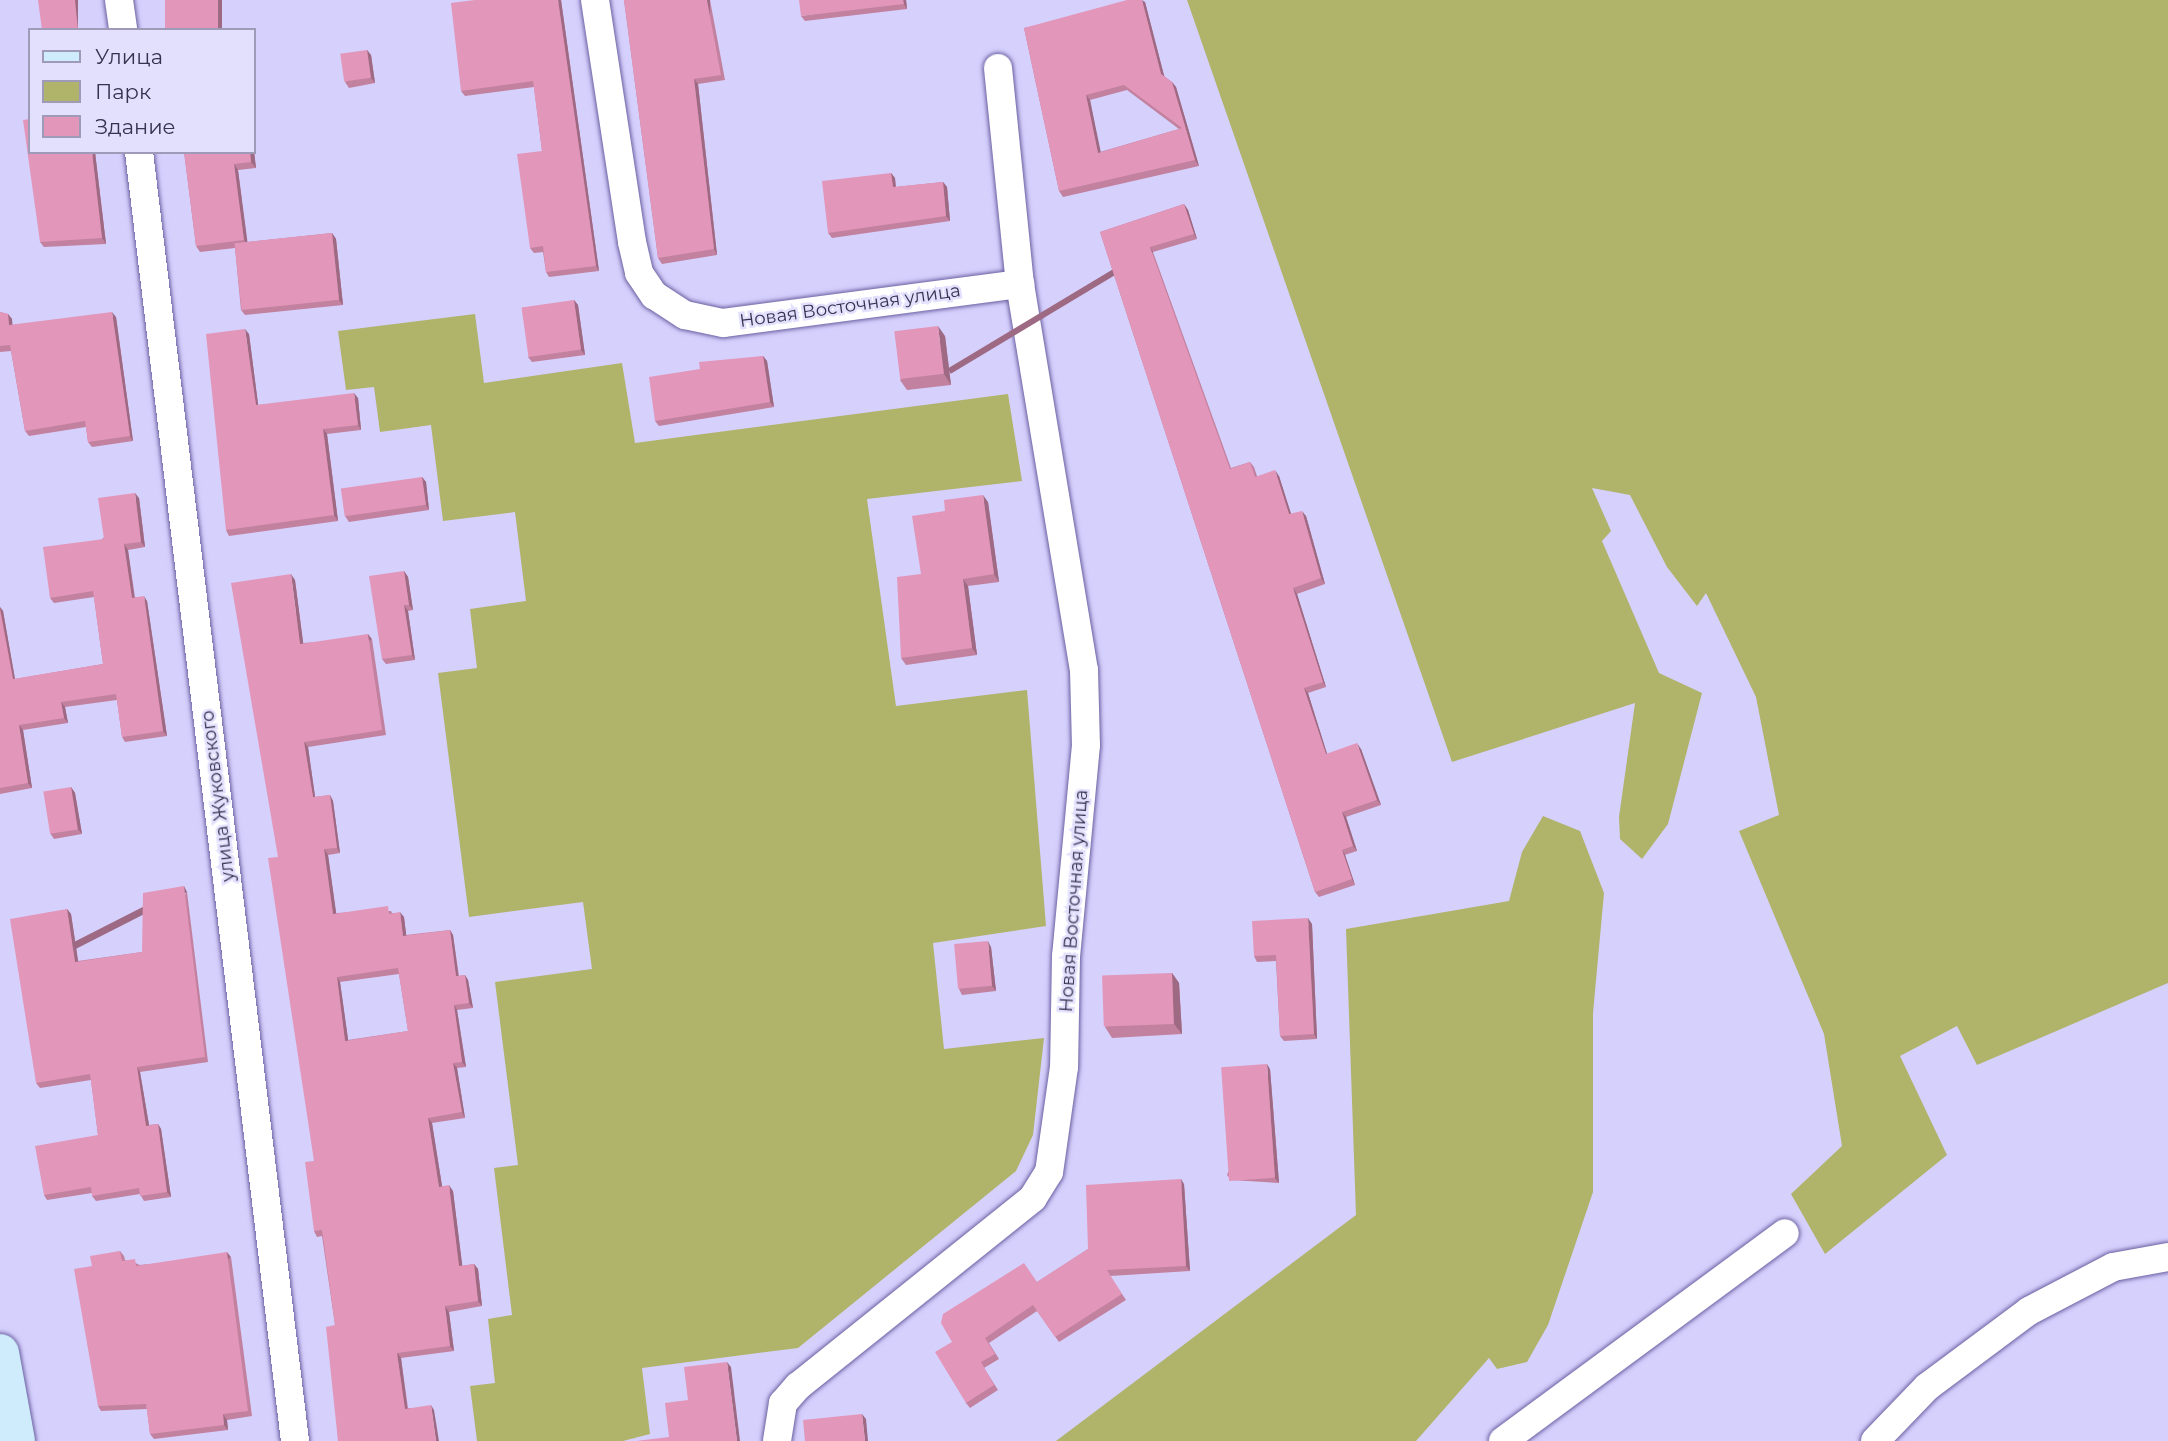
<!DOCTYPE html>
<meta charset="utf-8">
<style>
body{margin:0}
#map{position:relative;width:2168px;height:1441px;overflow:hidden;background:#d6d0fd;font-family:Montserrat,sans-serif}
div>[style]{position:absolute}
.green>*{inset:0;background:#b0b36a}
.roads{filter:drop-shadow(0 0 2px #6b60a1) drop-shadow(0 0 2px #6b60a1)}
.street>*{height:28px;margin:-14px;padding:0 14px;transform-origin:14px;border-radius:14px;background:#fff}
.primary>*{height:38px;margin:-19px;padding:0 19px;transform-origin:19px;border-radius:19px;background:#ceecfb}
.wall>*{inset:0;background:#c2819f}
.shaded-wall>*{inset:0;background:#9e6982;transform-origin:0 0}
.building>*{inset:0;background:#e296b9;transform-origin:0 0}
span{translate:-50% -50%;white-space:nowrap;text-align:center;line-height:1.15;-webkit-text-stroke:5px #e3e0fe;paint-order:stroke}
.street-label{font-size:18px;color:#36324f}
.legend{position:absolute;left:28px;top:28px;width:228px;height:126px;box-sizing:border-box;background:#e3e0fe;border:2px solid #9e9ab8;margin:0;padding:9px 12px;list-style:none;font-size:21px;color:#36324f}
.legend li{display:flex;align-items:center;gap:14px;height:35px}
.legend b{width:35px;border:2px solid #9e9ab8}
</style>
<div id="map">
<div class="green">
<i style="clip-path:polygon(1187px 0,2168px 0,2168px 983px,1977px 1065px,1957px 1026px,1900px 1056px,1947px 1155px,1825px 1254px,1791px 1194px,1842px 1146px,1824px 1034px,1739px 831px,1779px 815px,1756px 697px,1706px 593px,1697px 606px,1667px 567px,1630px 495px,1592px 488px,1611px 531px,1602px 541px,1659px 673px,1702px 693px,1668px 824px,1642px 859px,1620px 839px,1619px 817px,1635px 703px,1452px 762px)"></i>
<i style="clip-path:polygon(475px 314px,484px 383px,622px 363px,635px 443px,1008px 394px,1022px 481px,867px 499px,896px 706px,1027px 690px,1046px 926px,933px 943px,944px 1049px,1044px 1038px,1033px 1135px,1016px 1171px,798px 1348px,642px 1368px,650px 1434px,623px 1441px,477px 1441px,470px 1386px,495px 1383px,488px 1319px,512px 1315px,494px 1168px,518px 1165px,495px 982px,592px 969px,583px 902px,469px 917px,438px 673px,477px 668px,470px 609px,526px 601px,515px 512px,443px 521px,431px 425px,380px 432px,374px 387px,346px 390px,338px 331px)"></i>
<i style="clip-path:polygon(1543px 816px,1580px 831px,1604px 893px,1593px 1013px,1593px 1192px,1548px 1325px,1527px 1362px,1497px 1369px,1489px 1358px,1416px 1441px,1056px 1441px,1356px 1215px,1346px 929px,1509px 901px,1522px 852px)"></i>
</div>
<div class="roads">
<div class="street">
<i style="left:119px;top:0;width:30px;rotate:82deg"></i>
<i style="left:595px;top:0;width:245px;rotate:81.3deg"></i>
<i style="left:632px;top:242px;width:32px;rotate:77deg"></i>
<i style="left:639px;top:273px;width:27px;rotate:56deg"></i>
<i style="left:654px;top:295px;width:37px;rotate:33deg"></i>
<i style="left:685px;top:315px;width:39px;rotate:12deg"></i>
<i style="left:723px;top:323px;width:300px;rotate:-7.5deg"></i>
<i style="left:1020px;top:284px;width:391px;rotate:80.6deg"></i>
<i style="left:1084px;top:670px;width:75px;rotate:88.5deg"></i>
<i style="left:1086px;top:745px;width:212px;rotate:95.4deg"></i>
<i style="left:1066px;top:956px;width:111px;rotate:91deg"></i>
<i style="left:1064px;top:1067px;width:106px;rotate:98.1deg"></i>
<i style="left:1049px;top:1172px;width:31px;rotate:122deg"></i>
<i style="left:1033px;top:1198px;width:301px;rotate:141.3deg"></i>
<i style="left:798px;top:1386px;width:23px;rotate:131deg"></i>
<i style="left:783px;top:1403px;width:38px;rotate:99deg"></i>
<i style="left:998px;top:68px;width:217px;rotate:84.2deg"></i>
<i style="left:139px;top:152px;width:1298px;rotate:83.1deg"></i>
<i style="left:1503px;top:1441px;width:350px;rotate:-36.4deg"></i>
<i style="left:1875px;top:1441px;width:75px;rotate:-46.1deg"></i>
<i style="left:1927px;top:1387px;width:127px;rotate:-36.7deg"></i>
<i style="left:2029px;top:1311px;width:95px;rotate:-27.6deg"></i>
<i style="left:2113px;top:1267px;width:56px;rotate:-10.3deg"></i>
</div>
<div class="primary">
<i style="left:0;top:1353px;width:89px;rotate:79.7deg"></i>
</div>
</div>
<div class="wall">
<i style="clip-path:polygon(561px 0,599px 271px,549px 277px,546px 272px,543px 252px,534px 253px,530px 248px,542px 151px,534px 87px,465px 96px,461px 91px)"></i>
<i style="clip-path:polygon(624px 0,710px 0,725px 80px,698px 84px,717px 255px,662px 264px,658px 258px)"></i>
<i style="clip-path:polygon(906px 0,907px 9px,805px 21px,801px 16px)"></i>
<i style="clip-path:polygon(evenodd,1145px 2px,1164px 76px,1172px 82px,1176px 87px,1199px 166px,1063px 197px,1059px 191px,1024px 28px,1145px 2px,1127px 90px,1179px 129px,1100px 152px,1090px 100px,1127px 90px)"></i>
<i style="clip-path:polygon(367px 50px,371px 55px,375px 83px,349px 88px,345px 82px)"></i>
<i style="clip-path:polygon(95px 152px,106px 244px,44px 247px,40px 242px)"></i>
<i style="clip-path:polygon(184px 152px,254px 152px,256px 168px,238px 170px,247px 242px,332px 233px,336px 239px,343px 305px,245px 315px,241px 310px,235px 248px,200px 252px,196px 246px)"></i>
<i style="clip-path:polygon(891px 173px,895px 178px,896px 187px,943px 182px,947px 187px,950px 221px,832px 238px,828px 233px)"></i>
<i style="clip-path:polygon(1184px 204px,1188px 210px,1197px 239px,1153px 252px,1231px 468px,1250px 462px,1254px 467px,1257px 476px,1279px 476px,1291px 514px,1306px 516px,1325px 584px,1297px 594px,1326px 687px,1308px 693px,1327px 754px,1361px 749px,1381px 805px,1346px 817px,1357px 851px,1345px 855px,1355px 885px,1319px 897px,1315px 892px,1100px 232px)"></i>
<i style="clip-path:polygon(574px 300px,578px 305px,585px 355px,532px 362px,528px 357px)"></i>
<i style="clip-path:polygon(0 312px,8px 314px,12px 319px,12px 325px,116px 317px,133px 441px,92px 447px,88px 442px,86px 427px,29px 436px,25px 431px,11px 351px,0 352px)"></i>
<i style="clip-path:polygon(249px 334px,258px 405px,358px 398px,361px 430px,327px 434px,338px 521px,229px 536px,226px 530px)"></i>
<i style="clip-path:polygon(945px 336px,951px 385px,907px 390px,900px 380px)"></i>
<i style="clip-path:polygon(763px 356px,767px 361px,774px 407px,659px 426px,655px 421px,700px 369px)"></i>
<i style="clip-path:polygon(422px 477px,426px 482px,429px 510px,349px 522px,345px 516px)"></i>
<i style="clip-path:polygon(139px 498px,145px 547px,128px 550px,135px 597px,147px 601px,167px 736px,125px 742px,122px 737px,117px 700px,65px 707px,68px 723px,23px 730px,32px 788px,0 794px,0 607px,3px 611px,15px 679px,103px 664px,94px 597px,54px 603px,50px 598px)"></i>
<i style="clip-path:polygon(988px 502px,999px 582px,968px 586px,977px 655px,906px 665px,901px 658px,921px 574px,945px 511px)"></i>
<i style="clip-path:polygon(404px 571px,408px 577px,413px 610px,408px 611px,415px 660px,386px 664px,382px 659px)"></i>
<i style="clip-path:polygon(evenodd,295px 580px,303px 643px,372px 639px,386px 735px,308px 747px,315px 797px,330px 795px,333px 801px,340px 853px,328px 855px,336px 913px,391px 911px,392px 913px,404px 917px,406px 935px,450px 930px,453px 935px,459px 976px,465px 975px,468px 980px,473px 1008px,457px 1010px,466px 1067px,457px 1068px,465px 1118px,432px 1123px,442px 1186px,453px 1191px,462px 1266px,474px 1264px,478px 1269px,482px 1306px,449px 1312px,454px 1351px,401px 1358px,408px 1408px,434px 1410px,338px 1441px,335px 1325px,322px 1236px,317px 1237px,314px 1231px,314px 1161px,295px 580px,399px 974px,408px 1031px,348px 1040px,340px 982px,399px 974px)"></i>
<i style="clip-path:polygon(71px 787px,75px 793px,82px 834px,54px 839px,50px 833px)"></i>
<i style="clip-path:polygon(187px 892px,208px 1062px,140px 1072px,149px 1125px,158px 1124px,161px 1129px,171px 1197px,144px 1201px,140px 1194px,96px 1201px,92px 1196px,92px 1193px,47px 1200px,44px 1195px,98px 1135px,91px 1080px,40px 1088px,36px 1083px,67px 909px,71px 914px,78px 961px,142px 952px)"></i>
<i style="clip-path:polygon(1312px 924px,1317px 1039px,1284px 1041px,1280px 1036px,1276px 961px,1257px 962px,1254px 956px)"></i>
<i style="clip-path:polygon(991px 947px,996px 991px,962px 995px,959px 989px)"></i>
<i style="clip-path:polygon(1172px 973px,1179px 983px,1182px 1034px,1112px 1038px,1105px 1027px)"></i>
<i style="clip-path:polygon(1270px 1069px,1279px 1183px,1231px 1180px,1227px 1175px)"></i>
<i style="clip-path:polygon(1184px 1184px,1190px 1271px,1110px 1276px,1126px 1300px,1059px 1342px,1037px 1311px,989px 1343px,999px 1359px,984px 1368px,998px 1390px,970px 1408px,966px 1403px,952px 1342px,1037px 1282px,1088px 1249px)"></i>
<i style="clip-path:polygon(120px 1251px,124px 1256px,125px 1260px,138px 1264px,139px 1265px,231px 1257px,252px 1416px,227px 1420px,228px 1430px,154px 1439px,150px 1434px,147px 1409px,101px 1411px,98px 1406px,92px 1266px)"></i>
</div>
<div class="shaded-wall">
<i style="left:75px;top:0;width:3px;height:30px"></i>
<i style="left:218px;top:0;width:4px;height:30px"></i>
<i style="clip-path:polygon(558px 0,561px 0,599px 271px,596px 266px)"></i>
<i style="left:707px;top:0;width:3px;height:76px"></i>
<i style="clip-path:polygon(903px 0,906px 0,907px 9px,904px 4px)"></i>
<i style="clip-path:polygon(1142px 0,1145px 2px,1165px 79px,1161px 74px)"></i>
<i style="clip-path:polygon(367px 50px,371px 55px,375px 83px,371px 78px)"></i>
<i style="clip-path:polygon(694px 79px,698px 84px,717px 255px,714px 249px)"></i>
<i style="clip-path:polygon(1172px 82px,1176px 87px,1199px 166px,1195px 160px)"></i>
<i style="clip-path:polygon(1086px 95px,1090px 100px,1102px 158px,1098px 153px)"></i>
<i style="clip-path:polygon(254px 151px,256px 168px,251px 162px,250px 152px,254px 152px)"></i>
<i style="clip-path:polygon(92px 152px,95px 152px,106px 244px,102px 238px)"></i>
<i style="clip-path:polygon(234px 164px,238px 170px,248px 246px,244px 240px)"></i>
<i style="clip-path:polygon(891px 173px,895px 178px,896px 192px,893px 187px)"></i>
<i style="clip-path:polygon(943px 182px,947px 187px,950px 221px,946px 216px)"></i>
<i style="clip-path:polygon(1184px 204px,1188px 210px,1197px 239px,1194px 234px)"></i>
<i style="clip-path:polygon(332px 233px,336px 239px,343px 305px,339px 300px)"></i>
<i style="left:1150px;top:247px;width:6px;height:236px;rotate:59deg"></i>
<i style="clip-path:polygon(574px 300px,578px 305px,585px 355px,581px 350px)"></i>
<i style="clip-path:polygon(112px 312px,116px 317px,133px 441px,130px 436px)"></i>
<i style="clip-path:polygon(8px 314px,12px 319px,13px 330px,9px 325px)"></i>
<i style="clip-path:polygon(938px 326px,945px 336px,951px 385px,944px 374px)"></i>
<i style="clip-path:polygon(245px 329px,249px 334px,259px 411px,256px 405px)"></i>
<i style="clip-path:polygon(763px 356px,767px 361px,774px 407px,770px 402px)"></i>
<i style="clip-path:polygon(354px 393px,358px 398px,361px 430px,358px 425px)"></i>
<i style="clip-path:polygon(323px 429px,327px 434px,338px 521px,334px 515px)"></i>
<i style="clip-path:polygon(1275px 470px,1279px 476px,1293px 520px,1289px 514px)"></i>
<i style="clip-path:polygon(422px 477px,426px 482px,429px 510px,426px 505px)"></i>
<i style="clip-path:polygon(135px 493px,139px 498px,145px 547px,141px 542px)"></i>
<i style="clip-path:polygon(983px 495px,988px 502px,999px 582px,994px 574px)"></i>
<i style="clip-path:polygon(1302px 511px,1306px 516px,1325px 584px,1321px 578px)"></i>
<i style="clip-path:polygon(124px 544px,128px 550px,135px 603px,132px 598px)"></i>
<i style="clip-path:polygon(404px 571px,408px 577px,413px 610px,409px 605px)"></i>
<i style="clip-path:polygon(291px 574px,295px 580px,304px 649px,300px 644px)"></i>
<i style="clip-path:polygon(963px 579px,968px 586px,977px 655px,972px 648px)"></i>
<i style="clip-path:polygon(1293px 588px,1297px 594px,1326px 687px,1323px 682px)"></i>
<i style="clip-path:polygon(144px 596px,147px 601px,167px 736px,163px 731px)"></i>
<i style="clip-path:polygon(404px 605px,408px 611px,415px 660px,412px 655px)"></i>
<i style="clip-path:polygon(0 607px,3px 611px,16px 685px,13px 679px)"></i>
<i style="left:368px;top:634px;width:6px;height:97px;rotate:51deg"></i>
<i style="clip-path:polygon(1304px 688px,1308px 693px,1329px 760px,1326px 754px)"></i>
<i style="clip-path:polygon(61px 702px,65px 707px,68px 723px,64px 718px)"></i>
<i style="clip-path:polygon(19px 725px,23px 730px,32px 788px,28px 783px)"></i>
<i style="clip-path:polygon(304px 742px,308px 747px,316px 803px,313px 797px)"></i>
<i style="clip-path:polygon(1357px 743px,1361px 749px,1381px 805px,1377px 800px)"></i>
<i style="clip-path:polygon(71px 787px,75px 793px,82px 834px,78px 829px)"></i>
<i style="clip-path:polygon(330px 795px,333px 801px,340px 853px,337px 848px)"></i>
<i style="clip-path:polygon(1342px 812px,1346px 817px,1357px 851px,1353px 846px)"></i>
<i style="clip-path:polygon(324px 849px,328px 855px,337px 919px,333px 914px)"></i>
<i style="clip-path:polygon(1342px 850px,1345px 855px,1355px 885px,1352px 879px)"></i>
<i style="left:184px;top:886px;width:7px;height:172px;rotate:63deg"></i>
<i style="clip-path:polygon(67px 909px,71px 914px,79px 967px,75px 962px)"></i>
<i style="clip-path:polygon(400px 912px,404px 917px,407px 941px,403px 936px)"></i>
<i style="clip-path:polygon(1308px 918px,1312px 924px,1317px 1039px,1314px 1034px)"></i>
<i style="clip-path:polygon(450px 930px,453px 935px,459px 981px,456px 976px)"></i>
<i style="clip-path:polygon(988px 941px,991px 947px,996px 991px,992px 986px)"></i>
<i style="clip-path:polygon(1172px 973px,1179px 983px,1182px 1034px,1174px 1024px)"></i>
<i style="clip-path:polygon(465px 975px,468px 980px,473px 1008px,469px 1003px)"></i>
<i style="clip-path:polygon(337px 977px,340px 982px,349px 1046px,345px 1041px)"></i>
<i style="clip-path:polygon(454px 1005px,457px 1010px,466px 1067px,462px 1062px)"></i>
<i style="clip-path:polygon(453px 1063px,457px 1068px,465px 1118px,462px 1112px)"></i>
<i style="clip-path:polygon(1267px 1064px,1270px 1069px,1279px 1183px,1275px 1178px)"></i>
<i style="clip-path:polygon(137px 1067px,140px 1072px,150px 1131px,146px 1126px)"></i>
<i style="clip-path:polygon(428px 1118px,432px 1123px,443px 1192px,439px 1187px)"></i>
<i style="clip-path:polygon(158px 1124px,161px 1129px,171px 1197px,167px 1192px)"></i>
<i style="clip-path:polygon(1181px 1179px,1184px 1184px,1190px 1271px,1186px 1266px)"></i>
<i style="clip-path:polygon(449px 1185px,453px 1191px,463px 1271px,459px 1266px)"></i>
<i style="left:227px;top:1252px;width:6px;height:160px;rotate:51deg"></i>
<i style="clip-path:polygon(474px 1264px,478px 1269px,482px 1306px,478px 1301px)"></i>
<i style="clip-path:polygon(445px 1306px,449px 1312px,454px 1351px,450px 1346px)"></i>
<i style="clip-path:polygon(397px 1353px,401px 1358px,408px 1414px,405px 1409px)"></i>
<i style="clip-path:polygon(727px 1362px,731px 1367px,740px 1441px,737px 1441px)"></i>
<i style="clip-path:polygon(431px 1405px,434px 1410px,439px 1441px,436px 1441px)"></i>
<i style="clip-path:polygon(223px 1414px,227px 1420px,228px 1430px,224px 1425px)"></i>
<i style="clip-path:polygon(862px 1414px,866px 1419px,868px 1441px,865px 1441px)"></i>
</div>
<div class="building">
<i style="clip-path:polygon(38px 0,75px 0,78px 30px,42px 30px)"></i>
<i style="left:165px;top:0;width:53px;height:30px"></i>
<i style="clip-path:polygon(475px 0,558px 0,596px 266px,546px 272px,543px 246px,530px 248px,517px 154px,542px 151px,533px 81px,461px 91px,451px 3px)"></i>
<i style="clip-path:polygon(624px 0,707px 0,721px 75px,694px 79px,714px 249px,658px 258px)"></i>
<i style="clip-path:polygon(799px 0,903px 0,904px 4px,801px 16px)"></i>
<i style="clip-path:polygon(evenodd,1127px 0,1142px 0,1161px 74px,1172px 82px,1195px 160px,1059px 191px,1024px 28px,1127px 0,1124px 85px,1182px 128px,1098px 153px,1086px 95px,1124px 85px)"></i>
<i style="left:367px;top:50px;width:28px;height:27px;rotate:82deg"></i>
<i style="clip-path:polygon(30px 119px,30px 152px,92px 152px,102px 238px,40px 242px,23px 120px)"></i>
<i style="clip-path:polygon(184px 152px,250px 152px,251px 162px,234px 164px,244px 240px,196px 246px)"></i>
<i style="clip-path:polygon(891px 173px,893px 187px,943px 182px,946px 216px,828px 233px,822px 181px)"></i>
<i style="clip-path:polygon(1184px 204px,1194px 234px,1150px 247px,1230px 469px,1250px 462px,1255px 477px,1275px 470px,1289px 514px,1302px 511px,1321px 578px,1293px 588px,1323px 682px,1304px 688px,1326px 754px,1357px 743px,1377px 800px,1342px 812px,1353px 846px,1342px 850px,1352px 879px,1315px 892px,1100px 232px)"></i>
<i style="left:332px;top:233px;width:67px;height:98px;rotate:84deg"></i>
<i style="left:574px;top:300px;width:50px;height:53px;rotate:82deg"></i>
<i style="clip-path:polygon(0 312px,8px 314px,9px 325px,112px 312px,130px 436px,88px 442px,85px 421px,25px 431px,10px 345px,0 346px)"></i>
<i style="left:938px;top:326px;width:48px;height:44px;rotate:83deg"></i>
<i style="clip-path:polygon(245px 329px,256px 405px,354px 393px,358px 425px,323px 429px,334px 515px,226px 530px,206px 334px)"></i>
<i style="clip-path:polygon(763px 356px,770px 402px,655px 421px,649px 377px,700px 369px,699px 362px)"></i>
<i style="left:422px;top:477px;width:28px;height:82px;rotate:82deg"></i>
<i style="clip-path:polygon(135px 493px,141px 542px,124px 544px,132px 598px,144px 596px,163px 731px,122px 737px,116px 694px,61px 702px,64px 718px,19px 725px,28px 783px,0 788px,0 610px,13px 679px,103px 664px,93px 591px,50px 598px,43px 547px,104px 539px,98px 498px)"></i>
<i style="clip-path:polygon(983px 495px,994px 574px,963px 579px,972px 648px,901px 658px,897px 577px,921px 574px,912px 516px,945px 511px,944px 500px)"></i>
<i style="clip-path:polygon(404px 571px,409px 605px,404px 605px,412px 655px,382px 659px,369px 576px)"></i>
<i style="clip-path:polygon(evenodd,291px 574px,300px 644px,368px 634px,382px 730px,304px 742px,313px 797px,330px 795px,337px 848px,324px 849px,333px 914px,388px 906px,389px 914px,400px 912px,403px 936px,450px 930px,456px 976px,465px 975px,469px 1003px,454px 1005px,462px 1062px,453px 1063px,462px 1112px,428px 1118px,439px 1187px,449px 1185px,459px 1266px,474px 1264px,478px 1301px,445px 1306px,450px 1346px,397px 1353px,405px 1409px,431px 1405px,436px 1441px,338px 1441px,326px 1327px,335px 1325px,322px 1230px,314px 1231px,305px 1162px,314px 1161px,268px 858px,278px 857px,231px 583px,291px 574px,398px 968px,408px 1031px,345px 1041px,337px 977px,398px 968px)"></i>
<i style="left:71px;top:787px;width:43px;height:28px;rotate:81deg"></i>
<i style="clip-path:polygon(184px 886px,205px 1057px,137px 1067px,146px 1126px,158px 1124px,167px 1192px,140px 1196px,139px 1188px,92px 1196px,91px 1187px,44px 1195px,35px 1146px,98px 1135px,90px 1074px,36px 1083px,10px 919px,67px 909px,75px 962px,142px 952px,143px 893px)"></i>
<i style="clip-path:polygon(1308px 918px,1314px 1034px,1280px 1036px,1276px 955px,1254px 956px,1252px 921px)"></i>
<i style="left:988px;top:941px;width:45px;height:34px;rotate:85deg"></i>
<i style="left:1172px;top:973px;width:51px;height:70px;rotate:88deg"></i>
<i style="left:1267px;top:1064px;width:114px;height:46px;rotate:86deg"></i>
<i style="clip-path:polygon(1181px 1179px,1186px 1266px,1107px 1270px,1122px 1294px,1055px 1337px,1033px 1305px,985px 1338px,995px 1354px,981px 1362px,994px 1385px,966px 1403px,935px 1352px,952px 1342px,941px 1323px,943px 1314px,1024px 1263px,1037px 1282px,1088px 1249px,1086px 1185px)"></i>
<i style="clip-path:polygon(120px 1251px,122px 1261px,135px 1259px,136px 1266px,227px 1252px,248px 1411px,223px 1414px,224px 1425px,150px 1434px,146px 1404px,98px 1406px,74px 1269px,92px 1266px,90px 1256px)"></i>
<i style="clip-path:polygon(727px 1362px,737px 1441px,636px 1441px,669px 1437px,665px 1403px,688px 1400px,684px 1367px)"></i>
<i style="clip-path:polygon(862px 1414px,865px 1441px,805px 1441px,803px 1420px)"></i>
</div>
<div class="street-label">
<span style="left:850px;top:306px;rotate:-8deg">Новая Восточная улица</span>
<span style="left:218px;top:796px;rotate:-97deg">улица Жуковского</span>
<span style="left:1074px;top:901px;rotate:-86deg">Новая Восточная улица</span>
</div>
<ul class="legend">
<li><b style="height:9px;background:#ceecfb"></b>Улица</li>
<li><b style="height:19px;background:#b0b36a"></b>Парк</li>
<li><b style="height:19px;background:#e296b9"></b>Здание</li>
</ul>
</div>
